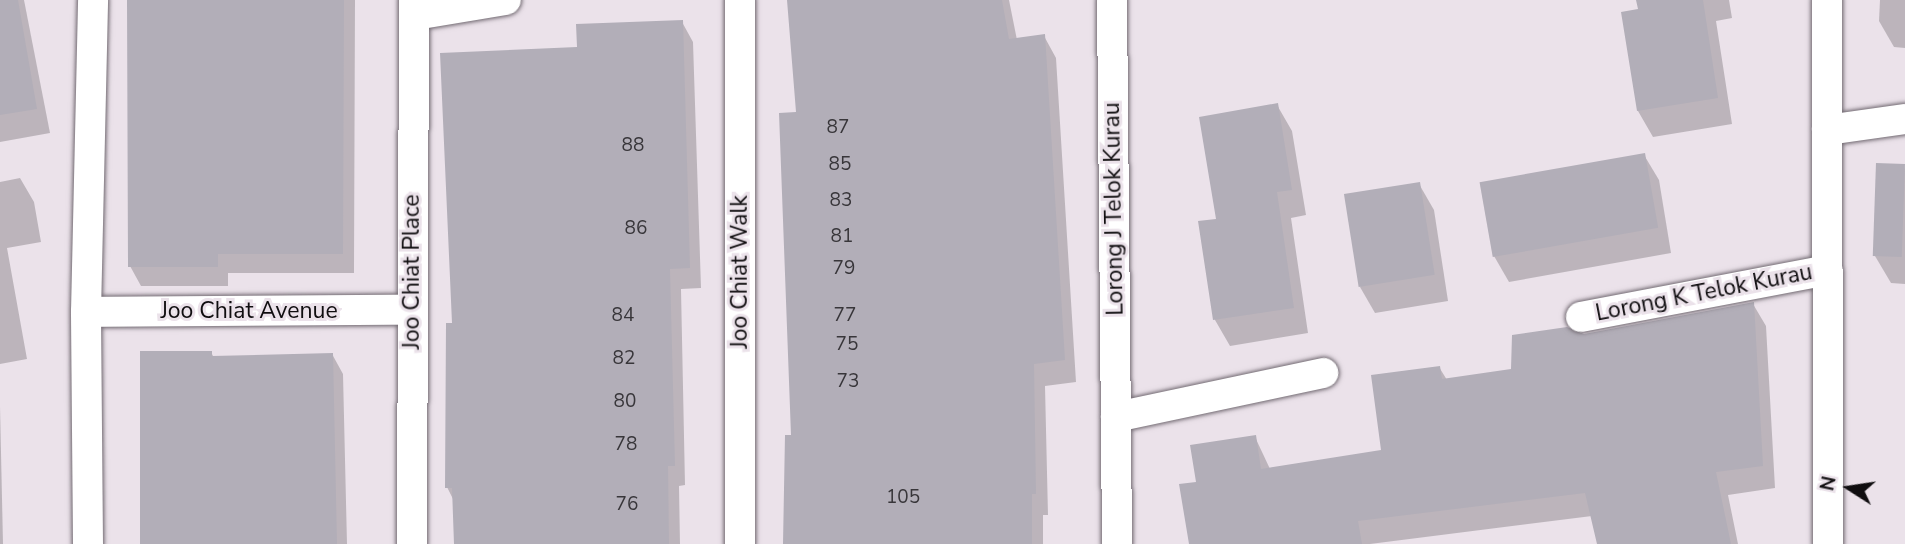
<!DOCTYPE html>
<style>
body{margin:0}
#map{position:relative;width:1905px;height:544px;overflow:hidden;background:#ebe2ea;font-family:"Nunito Sans",sans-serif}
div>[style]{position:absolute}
.shadow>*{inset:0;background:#0003}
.building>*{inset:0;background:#b2aeb8;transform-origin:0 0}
.roads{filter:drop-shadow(0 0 2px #736b73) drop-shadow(0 0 2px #736b73)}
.minor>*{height:30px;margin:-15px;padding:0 15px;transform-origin:15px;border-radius:15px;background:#fff}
span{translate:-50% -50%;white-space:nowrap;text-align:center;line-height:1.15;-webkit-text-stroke:6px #ebe2ea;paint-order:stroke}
.number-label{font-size:19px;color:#38363a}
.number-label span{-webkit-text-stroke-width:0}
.street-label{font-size:23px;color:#100e10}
.north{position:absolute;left:1814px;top:453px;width:70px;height:70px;-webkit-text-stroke:5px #ebe2ea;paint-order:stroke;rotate:282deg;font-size:19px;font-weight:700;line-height:28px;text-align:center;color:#100e10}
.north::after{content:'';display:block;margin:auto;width:24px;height:32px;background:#100e10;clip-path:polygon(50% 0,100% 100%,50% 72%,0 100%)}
</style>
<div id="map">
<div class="shadow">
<i style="clip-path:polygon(0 0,24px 0,50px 133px,0 142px)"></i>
<i style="clip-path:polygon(128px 0,355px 0,354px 273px,228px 273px,228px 286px,141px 286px,130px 266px)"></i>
<i style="clip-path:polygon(789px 0,1009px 0,1017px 40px,1044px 36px,1056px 58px,1076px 382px,1045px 386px,1048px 515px,1043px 515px,1043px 544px,785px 544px,793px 437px,798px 114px)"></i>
<i style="clip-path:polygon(1638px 0,1729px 0,1732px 18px,1716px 21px,1732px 124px,1653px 137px,1638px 111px)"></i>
<i style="clip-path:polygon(1880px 0,1905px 0,1905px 48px,1894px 47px,1879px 21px)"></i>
<i style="clip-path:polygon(682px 22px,693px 42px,701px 288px,681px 289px,685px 485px,679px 486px,680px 544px,455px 544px,454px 501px,447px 487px,454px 325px,578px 48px)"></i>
<i style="clip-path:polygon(1277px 105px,1292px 131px,1306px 215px,1291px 218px,1308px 333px,1230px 346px,1215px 320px,1200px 223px,1218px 220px)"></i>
<i style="clip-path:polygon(1644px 155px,1659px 180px,1671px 253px,1509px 282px,1494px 256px,1482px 184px)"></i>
<i style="clip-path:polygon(1905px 166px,1905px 284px,1891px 283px,1875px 256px)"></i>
<i style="clip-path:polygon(20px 178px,34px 202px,41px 242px,7px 248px,27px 359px,0 364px,0 182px)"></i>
<i style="clip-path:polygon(1419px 184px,1434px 210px,1448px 301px,1375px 313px,1360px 287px)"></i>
<i style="clip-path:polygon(1753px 304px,1766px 326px,1775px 488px,1728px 495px,1738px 544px,1599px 544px,1592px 516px,1370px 544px,1191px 544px,1198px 483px,1255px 437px,1270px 469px,1383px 451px,1439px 367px,1447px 380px,1513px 371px,1584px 336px)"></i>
<i style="clip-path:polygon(211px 352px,214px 358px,332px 354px,343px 374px,347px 544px,141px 544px)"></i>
<i style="clip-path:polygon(0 406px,3px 544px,0 544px)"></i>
</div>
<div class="building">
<i style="clip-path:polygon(0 0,18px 0,37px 109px,0 115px)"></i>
<i style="clip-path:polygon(127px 0,344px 0,343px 254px,218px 254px,218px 267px,128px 267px)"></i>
<i style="clip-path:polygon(787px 0,1002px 0,1009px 39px,1045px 34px,1065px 360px,1034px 364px,1036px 494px,1032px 494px,1032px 544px,783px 544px,785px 435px,791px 435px,779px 113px,796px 112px)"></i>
<i style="clip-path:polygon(1636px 0,1703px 0,1718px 98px,1637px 111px,1621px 12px,1638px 9px)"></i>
<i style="clip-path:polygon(683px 20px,690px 268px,670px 269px,675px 466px,668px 466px,669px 544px,454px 544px,452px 488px,445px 488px,446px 323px,452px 323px,440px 53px,577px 47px,576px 24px)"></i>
<i style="clip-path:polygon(1278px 103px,1292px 190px,1277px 192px,1294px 308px,1213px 320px,1198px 221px,1216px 219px,1199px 117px)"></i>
<i style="left:1645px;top:153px;width:76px;height:168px;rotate:80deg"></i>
<i style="left:1876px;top:163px;width:29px;height:93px;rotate:2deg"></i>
<i style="left:1420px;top:182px;width:94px;height:77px;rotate:81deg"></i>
<i style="clip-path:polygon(1754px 302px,1763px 466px,1716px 472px,1731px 544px,1597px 544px,1585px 493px,1358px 521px,1362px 544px,1189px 544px,1179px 484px,1196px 482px,1190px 445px,1256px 435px,1261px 469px,1381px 450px,1371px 375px,1440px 366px,1442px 379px,1511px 369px,1512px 335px,1567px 327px,1584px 334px)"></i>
<i style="clip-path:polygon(140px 351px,212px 351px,212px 356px,333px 353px,337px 544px,140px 544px)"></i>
</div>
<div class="roads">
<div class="minor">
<i style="left:1112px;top:0;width:544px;rotate:89.47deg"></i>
<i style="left:1827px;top:0;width:544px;rotate:89.89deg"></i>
<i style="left:415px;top:15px;width:92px;rotate:-9.4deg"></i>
<i style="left:1827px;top:130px;width:79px;rotate:-8deg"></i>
<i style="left:86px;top:312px;width:326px;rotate:-0.4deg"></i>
<i style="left:1581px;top:317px;width:251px;rotate:-10.8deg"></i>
<i style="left:1116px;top:417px;width:212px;rotate:-12deg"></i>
<i style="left:88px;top:544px;width:232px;rotate:-90.5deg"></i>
<i style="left:86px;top:312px;width:312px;rotate:-88.7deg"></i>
<i style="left:412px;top:544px;width:544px;rotate:-89.79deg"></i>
<i style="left:740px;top:544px;width:544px;rotate:-90deg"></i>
</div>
</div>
<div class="number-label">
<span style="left:838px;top:128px">87</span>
<span style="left:633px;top:146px">88</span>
<span style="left:840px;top:165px">85</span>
<span style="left:841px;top:201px">83</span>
<span style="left:636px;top:229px">86</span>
<span style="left:842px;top:237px">81</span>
<span style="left:844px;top:269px">79</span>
<span style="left:623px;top:316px">84</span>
<span style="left:845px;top:316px">77</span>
<span style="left:847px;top:345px">75</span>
<span style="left:624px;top:359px">82</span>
<span style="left:848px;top:382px">73</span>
<span style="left:625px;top:402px">80</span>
<span style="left:626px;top:445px">78</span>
<span style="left:903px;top:498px">105</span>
<span style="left:627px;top:505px">76</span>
</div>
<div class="street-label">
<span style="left:1114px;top:209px;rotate:-91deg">Lorong J Telok Kurau</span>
<span style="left:412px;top:272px;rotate:-90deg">Joo Chiat Place</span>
<span style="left:740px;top:272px;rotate:-90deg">Joo Chiat Walk</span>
<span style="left:1704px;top:293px;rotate:-11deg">Lorong K Telok Kurau</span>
<span style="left:249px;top:311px">Joo Chiat Avenue</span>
</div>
<div class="north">N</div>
</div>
